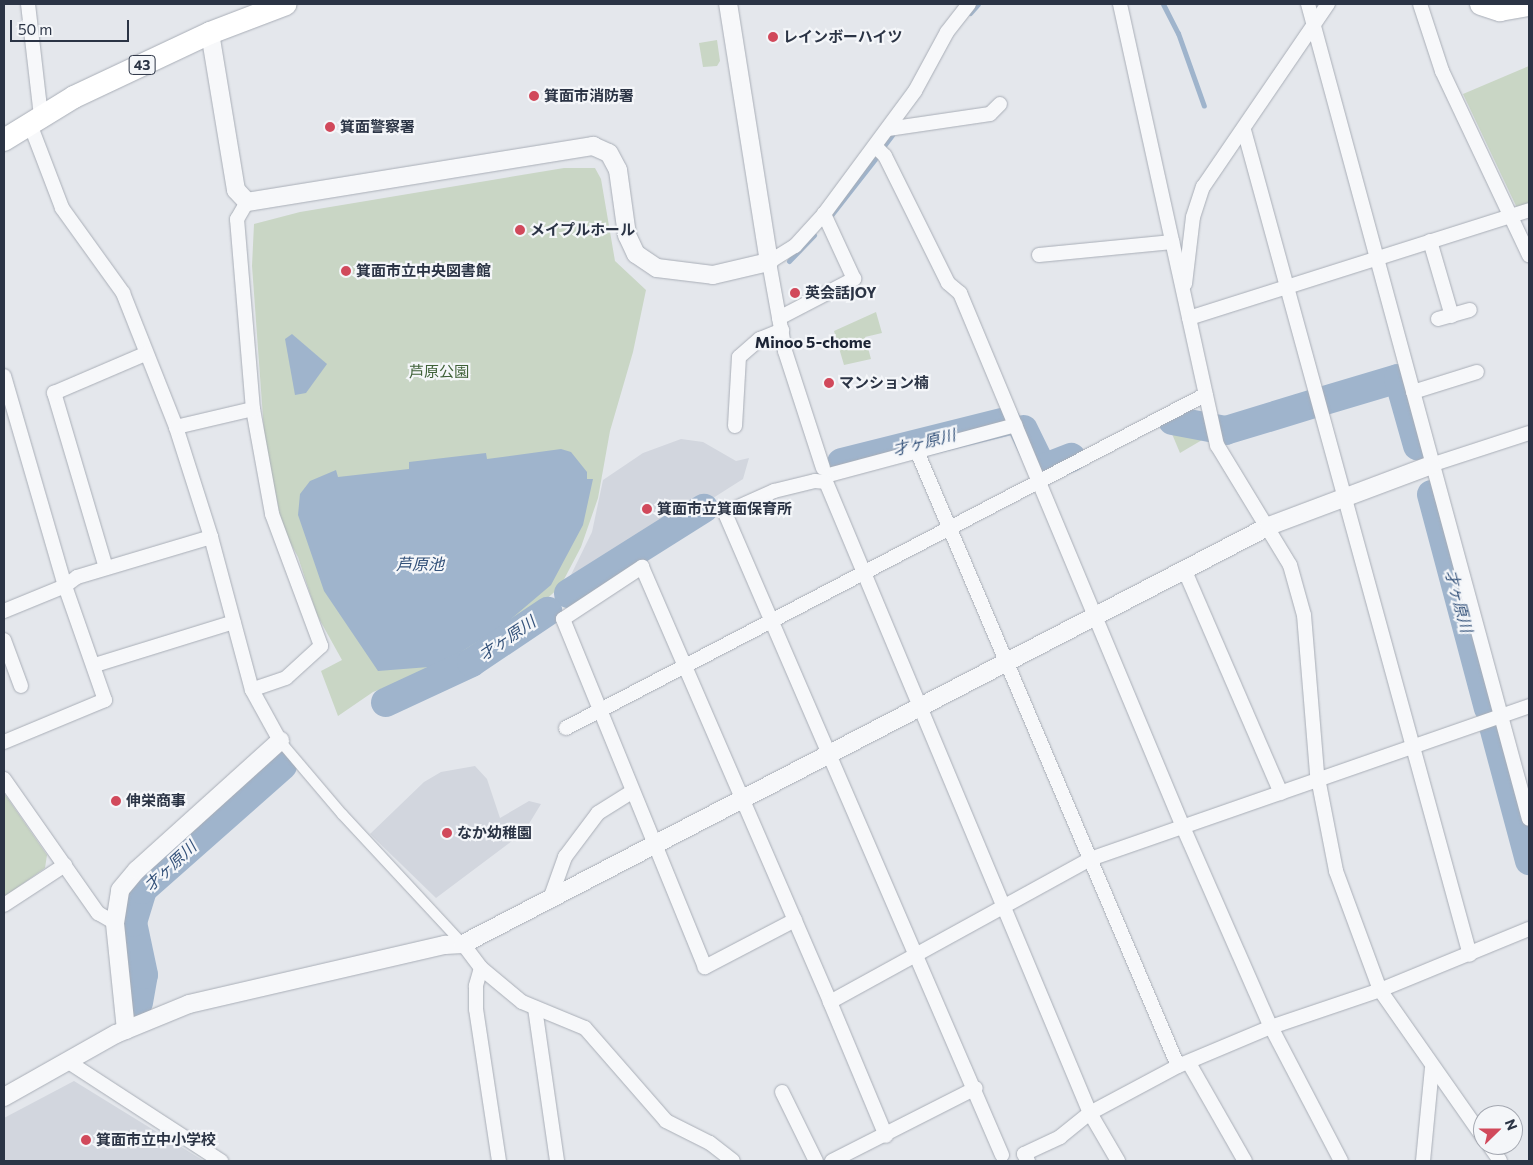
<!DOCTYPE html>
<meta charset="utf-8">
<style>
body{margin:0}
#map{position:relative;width:1533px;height:1165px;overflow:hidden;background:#e4e7ec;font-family:Commissioner,"Noto Sans JP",sans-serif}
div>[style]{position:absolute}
.built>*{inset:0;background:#d2d6de}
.green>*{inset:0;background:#c9d6c5}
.water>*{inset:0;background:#9fb4cc}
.stream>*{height:5px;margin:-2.5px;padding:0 2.5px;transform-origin:2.5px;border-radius:2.5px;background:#9fb4cc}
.river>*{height:29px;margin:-14.5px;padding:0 14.5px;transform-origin:14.5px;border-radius:14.5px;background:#9fb4cc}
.roads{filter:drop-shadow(0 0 1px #a9aeb7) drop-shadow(0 0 1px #a9aeb7)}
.pedestrian>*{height:10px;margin:-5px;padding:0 5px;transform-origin:5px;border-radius:5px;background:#f7f8fa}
.minor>*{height:14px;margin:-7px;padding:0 7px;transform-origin:7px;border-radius:7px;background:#f7f8fa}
.tertiary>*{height:18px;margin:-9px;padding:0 9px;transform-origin:9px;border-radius:9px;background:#f7f8fa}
.primary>*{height:22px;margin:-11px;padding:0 11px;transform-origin:11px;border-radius:11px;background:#fff}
.dots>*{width:14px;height:14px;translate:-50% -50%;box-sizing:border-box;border:2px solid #f4f6f9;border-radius:50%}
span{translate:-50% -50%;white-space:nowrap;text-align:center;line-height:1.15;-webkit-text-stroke:4.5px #f4f6f9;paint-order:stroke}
.shield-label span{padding:1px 4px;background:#f4f6f9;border:1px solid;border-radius:4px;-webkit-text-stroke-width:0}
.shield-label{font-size:14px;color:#2b3445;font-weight:700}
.poi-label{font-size:15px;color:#2b3445;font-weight:700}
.left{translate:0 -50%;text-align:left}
.park-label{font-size:15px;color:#3f6138}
.neighbourhood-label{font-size:16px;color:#1d2536;font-weight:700}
.water-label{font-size:16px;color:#34527a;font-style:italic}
.frame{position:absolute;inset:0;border:5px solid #2b3445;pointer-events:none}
.north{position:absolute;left:1473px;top:1105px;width:50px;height:50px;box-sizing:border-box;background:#f4f6f9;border:1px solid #a4a8b1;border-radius:50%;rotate:68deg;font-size:14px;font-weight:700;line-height:20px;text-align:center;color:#2b3445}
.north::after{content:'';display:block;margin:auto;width:18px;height:22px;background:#d1495b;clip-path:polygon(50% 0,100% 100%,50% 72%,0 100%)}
.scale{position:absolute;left:10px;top:20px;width:119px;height:22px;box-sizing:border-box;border:2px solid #2b3445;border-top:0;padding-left:6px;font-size:15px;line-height:18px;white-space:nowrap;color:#2b3445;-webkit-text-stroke:4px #f4f6f9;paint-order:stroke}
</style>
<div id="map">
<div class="built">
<i style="clip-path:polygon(681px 439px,703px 442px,736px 461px,749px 458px,743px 479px,570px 589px,566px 585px,592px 532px,603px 480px,643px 453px)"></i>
<i style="clip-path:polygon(475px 766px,487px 779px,500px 818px,529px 801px,541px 804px,524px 832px,436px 898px,370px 834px,424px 782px,441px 772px)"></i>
<i style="clip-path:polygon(74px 1081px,204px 1161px,4px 1161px,4px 1118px)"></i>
</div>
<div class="green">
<i style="clip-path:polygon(717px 40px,720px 61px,717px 66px,703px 67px,699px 43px)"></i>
<i style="clip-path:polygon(1529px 66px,1529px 204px,1517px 208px,1463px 94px)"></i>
<i style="clip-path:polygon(564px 168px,595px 168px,601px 179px,615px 261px,646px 290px,633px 352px,610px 431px,598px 498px,581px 547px,560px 587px,517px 625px,457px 660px,373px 692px,338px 716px,321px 671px,342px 660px,317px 615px,298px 557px,283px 529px,265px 445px,252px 266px,254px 224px,300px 212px)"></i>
<i style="clip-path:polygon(876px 312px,882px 333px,865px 337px,871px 359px,844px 365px,834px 331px)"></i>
<i style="clip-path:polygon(1167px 422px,1196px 429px,1202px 440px,1180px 453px)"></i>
<i style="clip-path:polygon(4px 793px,47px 855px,45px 868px,4px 897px)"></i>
</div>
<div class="water">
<i style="clip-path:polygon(292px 334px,327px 364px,306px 393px,295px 395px,285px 339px)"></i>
<i style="clip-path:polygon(561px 449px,571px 452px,587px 472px,587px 479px,593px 479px,583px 525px,551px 585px,505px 624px,461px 652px,429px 667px,378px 671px,324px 591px,298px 515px,300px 494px,310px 481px,336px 470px,338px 477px,409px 469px,409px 462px,486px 453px,487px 459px)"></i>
</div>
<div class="stream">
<i style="left:1163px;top:4px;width:33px;rotate:63deg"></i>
<i style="left:1178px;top:33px;width:77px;rotate:70.4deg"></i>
<i style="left:970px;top:13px;width:12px;rotate:-48deg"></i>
<i style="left:883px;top:147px;width:15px;rotate:-53deg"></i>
<i style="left:832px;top:214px;width:70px;rotate:-52deg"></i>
<i style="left:789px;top:261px;width:36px;rotate:-46deg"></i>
</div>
<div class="river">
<i style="left:1324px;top:400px;width:77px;rotate:-16.6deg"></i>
<i style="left:1398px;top:378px;width:70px;rotate:74.2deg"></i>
<i style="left:1172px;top:420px;width:54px;rotate:10.7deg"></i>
<i style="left:1225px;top:430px;width:93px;rotate:-16.9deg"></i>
<i style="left:1023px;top:429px;width:43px;rotate:64deg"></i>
<i style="left:1042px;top:468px;width:31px;rotate:-21deg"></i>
<i style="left:841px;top:462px;width:170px;rotate:-14deg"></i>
<i style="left:1431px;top:494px;width:221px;rotate:75.1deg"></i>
<i style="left:568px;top:593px;width:160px;rotate:-32.2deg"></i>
<i style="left:385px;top:702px;width:95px;rotate:-24.9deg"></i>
<i style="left:471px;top:662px;width:92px;rotate:-33.9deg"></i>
<i style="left:1493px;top:726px;width:139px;rotate:75deg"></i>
<i style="left:138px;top:1002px;width:28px;rotate:-80deg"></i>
<i style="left:143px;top:974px;width:53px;rotate:-101.9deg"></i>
<i style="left:132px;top:922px;width:34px;rotate:-73deg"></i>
<i style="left:142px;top:889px;width:187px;rotate:-41.5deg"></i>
</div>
<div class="roads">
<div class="pedestrian">
<i style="left:280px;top:741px;width:96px;rotate:49.7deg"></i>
<i style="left:342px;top:814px;width:178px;rotate:47.1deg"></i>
</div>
<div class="minor">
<i style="left:28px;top:4px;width:114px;rotate:83.4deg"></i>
<i style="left:1120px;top:4px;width:452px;rotate:77.6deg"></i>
<i style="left:1217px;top:445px;width:140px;rotate:58.7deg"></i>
<i style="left:1290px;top:565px;width:52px;rotate:74.4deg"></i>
<i style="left:1304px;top:615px;width:159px;rotate:85.3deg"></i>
<i style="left:1317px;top:773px;width:100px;rotate:79deg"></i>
<i style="left:1336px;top:871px;width:127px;rotate:69.7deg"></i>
<i style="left:1380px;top:990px;width:179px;rotate:55deg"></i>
<i style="left:1308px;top:4px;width:844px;rotate:74.83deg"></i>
<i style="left:1420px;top:4px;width:71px;rotate:71.8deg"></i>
<i style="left:1442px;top:71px;width:204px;rotate:64.7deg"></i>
<i style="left:30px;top:124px;width:90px;rotate:69.1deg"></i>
<i style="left:62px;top:208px;width:105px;rotate:54.3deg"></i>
<i style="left:123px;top:293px;width:144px;rotate:68.4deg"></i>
<i style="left:176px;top:427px;width:115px;rotate:72.3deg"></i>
<i style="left:211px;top:537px;width:158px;rotate:75deg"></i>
<i style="left:252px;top:690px;width:58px;rotate:61.2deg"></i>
<i style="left:888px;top:129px;width:103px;rotate:-8.4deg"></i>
<i style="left:990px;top:114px;width:14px;rotate:-45deg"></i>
<i style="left:1244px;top:130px;width:855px;rotate:74.68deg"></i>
<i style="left:875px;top:146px;width:14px;rotate:45deg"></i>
<i style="left:885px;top:156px;width:142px;rotate:63.6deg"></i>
<i style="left:948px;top:283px;width:16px;rotate:40deg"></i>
<i style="left:960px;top:293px;width:579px;rotate:67.33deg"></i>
<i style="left:1183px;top:827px;width:219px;rotate:66.3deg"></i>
<i style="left:1271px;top:1027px;width:151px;rotate:62.4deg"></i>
<i style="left:247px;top:202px;width:20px;rotate:120deg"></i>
<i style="left:237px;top:219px;width:191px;rotate:85.2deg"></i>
<i style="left:253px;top:409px;width:107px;rotate:79.7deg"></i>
<i style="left:272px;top:514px;width:141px;rotate:69.6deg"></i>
<i style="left:321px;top:646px;width:47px;rotate:137.6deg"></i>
<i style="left:286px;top:678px;width:36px;rotate:161deg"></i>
<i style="left:1430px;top:241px;width:78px;rotate:73.7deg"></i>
<i style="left:1039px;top:255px;width:134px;rotate:-5.6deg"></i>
<i style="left:1185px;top:284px;width:67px;rotate:-83.2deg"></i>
<i style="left:1193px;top:217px;width:32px;rotate:-72deg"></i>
<i style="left:1203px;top:187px;width:222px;rotate:-55.7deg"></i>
<i style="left:779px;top:318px;width:85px;rotate:-27.5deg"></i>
<i style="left:854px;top:279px;width:72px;rotate:-114.8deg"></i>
<i style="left:1189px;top:318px;width:357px;rotate:-17.6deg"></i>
<i style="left:1438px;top:319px;width:33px;rotate:-16deg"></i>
<i style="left:4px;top:376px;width:219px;rotate:73.8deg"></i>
<i style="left:65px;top:586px;width:121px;rotate:70.7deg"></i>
<i style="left:105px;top:700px;width:109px;rotate:157.4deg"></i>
<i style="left:1413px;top:392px;width:67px;rotate:-17.4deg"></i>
<i style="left:735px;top:426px;width:69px;rotate:-86.7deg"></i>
<i style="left:739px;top:357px;width:28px;rotate:-41deg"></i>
<i style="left:760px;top:339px;width:24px;rotate:-22deg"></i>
<i style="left:176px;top:427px;width:79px;rotate:-13.2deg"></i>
<i style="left:916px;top:449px;width:670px;rotate:66.99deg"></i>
<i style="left:1431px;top:465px;width:103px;rotate:-18.1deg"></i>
<i style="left:823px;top:468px;width:123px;rotate:-108deg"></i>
<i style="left:785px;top:351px;width:90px;rotate:-100.2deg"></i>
<i style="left:769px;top:262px;width:31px;rotate:-32deg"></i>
<i style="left:795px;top:246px;width:43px;rotate:-47.8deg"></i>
<i style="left:824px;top:214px;width:153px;rotate:-53.5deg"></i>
<i style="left:915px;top:91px;width:67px;rotate:-61.5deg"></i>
<i style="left:947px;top:32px;width:36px;rotate:-52deg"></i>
<i style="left:829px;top:475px;width:193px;rotate:-15deg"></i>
<i style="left:106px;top:568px;width:183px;rotate:-106.5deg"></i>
<i style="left:54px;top:393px;width:99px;rotate:-23.2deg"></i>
<i style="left:1184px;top:569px;width:244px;rotate:66.6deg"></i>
<i style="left:4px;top:611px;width:66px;rotate:-22.3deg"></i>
<i style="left:65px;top:586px;width:15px;rotate:-37deg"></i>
<i style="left:77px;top:577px;width:140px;rotate:-16.6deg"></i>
<i style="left:4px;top:640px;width:49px;rotate:69.7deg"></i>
<i style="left:95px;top:665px;width:145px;rotate:-17.2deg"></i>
<i style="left:566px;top:728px;width:721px;rotate:-27.53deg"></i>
<i style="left:4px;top:779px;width:164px;rotate:55deg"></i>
<i style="left:98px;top:913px;width:20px;rotate:30deg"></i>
<i style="left:550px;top:899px;width:45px;rotate:-70.3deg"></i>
<i style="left:565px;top:857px;width:55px;rotate:-53.1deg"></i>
<i style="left:598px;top:813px;width:40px;rotate:-32deg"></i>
<i style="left:4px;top:905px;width:73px;rotate:-33.3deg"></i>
<i style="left:795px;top:920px;width:102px;rotate:152.4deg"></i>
<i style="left:705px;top:967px;width:376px;rotate:-112.2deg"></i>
<i style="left:563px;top:619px;width:95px;rotate:-33.4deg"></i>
<i style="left:642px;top:567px;width:474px;rotate:66.6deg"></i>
<i style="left:830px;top:1002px;width:145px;rotate:67.3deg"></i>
<i style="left:463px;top:944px;width:30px;rotate:53deg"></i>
<i style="left:481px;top:968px;width:53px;rotate:39.7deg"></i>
<i style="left:522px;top:1002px;width:68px;rotate:22.4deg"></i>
<i style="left:585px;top:1028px;width:123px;rotate:48.9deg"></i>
<i style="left:666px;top:1121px;width:49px;rotate:26.6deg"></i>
<i style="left:710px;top:1143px;width:29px;rotate:38deg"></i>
<i style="left:481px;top:968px;width:19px;rotate:106deg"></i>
<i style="left:476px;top:986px;width:23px;rotate:90deg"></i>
<i style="left:476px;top:1009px;width:154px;rotate:81.4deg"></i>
<i style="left:830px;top:1002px;width:297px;rotate:-28.8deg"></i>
<i style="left:1090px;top:859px;width:465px;rotate:-19.2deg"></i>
<i style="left:535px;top:1008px;width:155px;rotate:81.8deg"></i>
<i style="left:67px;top:1061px;width:184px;rotate:33deg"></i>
<i style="left:1189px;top:1063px;width:113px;rotate:60.3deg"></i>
<i style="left:782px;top:1092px;width:77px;rotate:63.8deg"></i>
<i style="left:1489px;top:1145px;width:19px;rotate:55deg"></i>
<i style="left:1002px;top:1155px;width:699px;rotate:-113.34deg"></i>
<i style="left:725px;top:513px;width:54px;rotate:-24.2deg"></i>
<i style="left:774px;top:491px;width:42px;rotate:-13.7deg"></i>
<i style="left:815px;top:481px;width:11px;rotate:5deg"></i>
<i style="left:826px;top:482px;width:684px;rotate:67.3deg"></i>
<i style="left:1090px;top:1113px;width:56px;rotate:59.7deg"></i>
<i style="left:832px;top:1161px;width:161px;rotate:-26.9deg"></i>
<i style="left:1028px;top:1161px;width:8px;rotate:-120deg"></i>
<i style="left:1024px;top:1154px;width:40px;rotate:-25deg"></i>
<i style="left:1060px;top:1137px;width:38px;rotate:-39deg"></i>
<i style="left:1090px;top:1113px;width:100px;rotate:-28.1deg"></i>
<i style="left:1178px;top:1066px;width:101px;rotate:-22.8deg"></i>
<i style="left:1271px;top:1027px;width:115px;rotate:-18.7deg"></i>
<i style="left:1380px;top:990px;width:161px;rotate:-22.3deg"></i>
<i style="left:1423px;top:1161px;width:93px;rotate:-84.5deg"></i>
</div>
<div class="tertiary">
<i style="left:210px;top:33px;width:159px;rotate:80.6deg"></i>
<i style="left:236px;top:190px;width:16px;rotate:47deg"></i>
<i style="left:247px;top:202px;width:351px;rotate:-9.2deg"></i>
<i style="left:593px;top:146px;width:17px;rotate:24deg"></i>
<i style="left:609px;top:153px;width:19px;rotate:62deg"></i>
<i style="left:618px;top:170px;width:66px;rotate:82.1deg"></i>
<i style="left:627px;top:235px;width:21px;rotate:65deg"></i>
<i style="left:636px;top:254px;width:25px;rotate:34deg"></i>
<i style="left:657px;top:268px;width:56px;rotate:7.1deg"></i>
<i style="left:713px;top:275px;width:57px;rotate:-13.1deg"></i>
<i style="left:769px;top:262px;width:261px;rotate:-99deg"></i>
<i style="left:126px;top:1030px;width:108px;rotate:-95.9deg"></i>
<i style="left:115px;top:923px;width:33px;rotate:-81deg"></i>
<i style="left:120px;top:890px;width:26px;rotate:-50deg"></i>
<i style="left:137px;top:870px;width:193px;rotate:-42.1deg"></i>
<i style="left:4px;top:1097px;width:129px;rotate:-29.4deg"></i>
<i style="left:116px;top:1034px;width:79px;rotate:-22.3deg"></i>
<i style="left:189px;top:1004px;width:263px;rotate:-13deg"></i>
<i style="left:445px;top:945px;width:18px;rotate:-3deg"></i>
<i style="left:463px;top:944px;width:908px;rotate:-27.41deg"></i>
<i style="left:1269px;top:526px;width:173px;rotate:-20.6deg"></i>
</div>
<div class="primary">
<i style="left:1481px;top:4px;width:20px;rotate:18deg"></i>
<i style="left:1500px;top:10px;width:29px;rotate:-10deg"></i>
<i style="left:4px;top:140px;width:82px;rotate:-31.6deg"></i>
<i style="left:74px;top:97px;width:150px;rotate:-25.2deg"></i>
<i style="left:210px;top:33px;width:81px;rotate:-20.9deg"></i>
</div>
</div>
<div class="dots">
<i style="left:773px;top:37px;background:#d1495b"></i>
<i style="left:534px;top:96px;background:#d1495b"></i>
<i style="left:330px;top:127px;background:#d1495b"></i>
<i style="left:520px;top:230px;background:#d1495b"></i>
<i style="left:346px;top:271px;background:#d1495b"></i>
<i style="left:795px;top:293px;background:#d1495b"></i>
<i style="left:829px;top:383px;background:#d1495b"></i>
<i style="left:647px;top:509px;background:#d1495b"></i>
<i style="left:116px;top:801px;background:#d1495b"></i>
<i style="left:447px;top:833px;background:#d1495b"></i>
<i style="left:86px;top:1140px;background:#d1495b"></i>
</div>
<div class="shield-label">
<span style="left:142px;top:65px">43</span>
</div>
<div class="poi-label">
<span class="left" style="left:783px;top:37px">レインボーハイツ</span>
<span class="left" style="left:544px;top:96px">箕面市消防署</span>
<span class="left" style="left:340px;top:127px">箕面警察署</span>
<span class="left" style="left:530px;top:230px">メイプルホール</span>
<span class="left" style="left:356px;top:271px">箕面市立中央図書館</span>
<span class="left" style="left:805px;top:293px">英会話JOY</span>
<span class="left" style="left:839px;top:383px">マンション楠</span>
<span class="left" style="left:657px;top:509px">箕面市立箕面保育所</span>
<span class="left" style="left:126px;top:801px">伸栄商事</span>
<span class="left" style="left:457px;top:833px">なか幼稚園</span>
<span class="left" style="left:96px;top:1140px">箕面市立中小学校</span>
</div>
<div class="park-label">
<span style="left:439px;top:372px">芦原公園</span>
</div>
<div class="neighbourhood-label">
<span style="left:813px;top:342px">Minoo 5-chome</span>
</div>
<div class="water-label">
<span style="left:924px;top:442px;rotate:-14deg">才ヶ原川</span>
<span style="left:420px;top:564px">芦原池</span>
<span style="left:1459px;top:601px;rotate:75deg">才ヶ原川</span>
<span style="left:507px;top:638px;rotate:-34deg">才ヶ原川</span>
<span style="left:170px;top:866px;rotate:-43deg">才ヶ原川</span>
</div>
<div class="frame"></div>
<div class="north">N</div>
<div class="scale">50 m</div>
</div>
